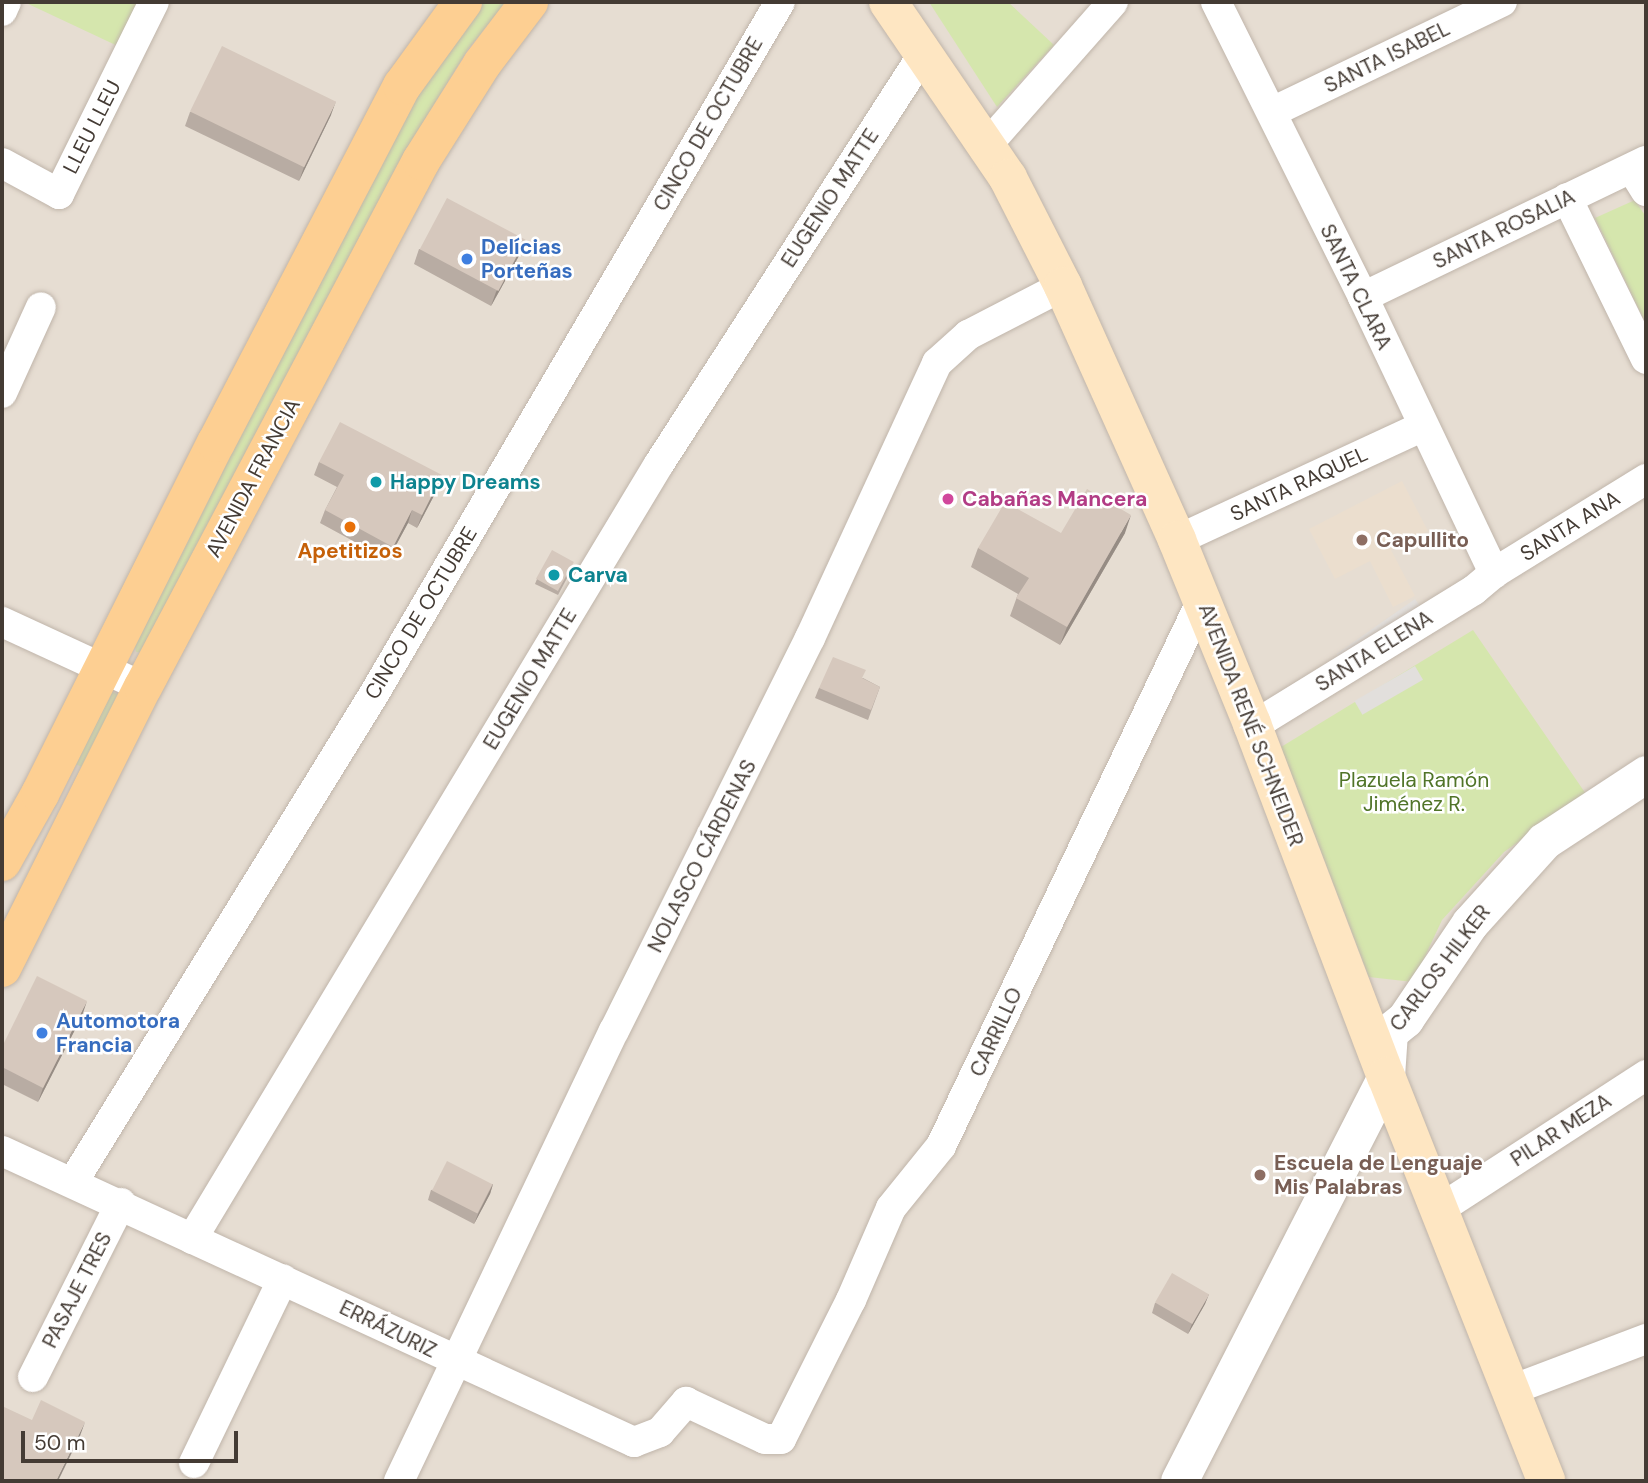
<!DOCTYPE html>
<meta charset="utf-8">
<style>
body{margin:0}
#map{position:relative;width:1648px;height:1483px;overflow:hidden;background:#f2ece4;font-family:"DM Sans",sans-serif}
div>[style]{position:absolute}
.residential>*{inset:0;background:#e6ddd2;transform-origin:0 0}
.education>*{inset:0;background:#ebdece}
.green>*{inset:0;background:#d5e6ad;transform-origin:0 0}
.parking>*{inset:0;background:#e2dfdc;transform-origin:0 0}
.roads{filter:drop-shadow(0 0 2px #c0b5aa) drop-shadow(0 0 2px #c0b5aa)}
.minor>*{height:30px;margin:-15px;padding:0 15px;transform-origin:15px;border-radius:15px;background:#fff}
.tertiary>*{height:37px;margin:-18.5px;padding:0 18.5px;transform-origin:18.5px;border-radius:18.5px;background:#fff}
.secondary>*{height:38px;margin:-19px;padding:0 19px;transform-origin:19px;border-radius:19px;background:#fee6c2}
.primary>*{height:38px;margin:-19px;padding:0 19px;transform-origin:19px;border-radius:19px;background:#fdcf92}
.wall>*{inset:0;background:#b8aca3}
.shaded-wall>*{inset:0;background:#968c84}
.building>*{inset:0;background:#d6c8bd;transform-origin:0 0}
.dots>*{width:19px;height:19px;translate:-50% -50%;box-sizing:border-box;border:4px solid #fff;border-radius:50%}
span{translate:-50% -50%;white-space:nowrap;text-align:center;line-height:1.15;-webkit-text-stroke:5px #fff;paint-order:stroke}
.street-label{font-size:21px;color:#443b34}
.shop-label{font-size:21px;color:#366cbe;font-weight:700}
.left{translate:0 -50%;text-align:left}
.culture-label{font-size:21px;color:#0d838f;font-weight:700}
.hotel-label{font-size:21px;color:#b23c85;font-weight:700}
.education-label{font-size:21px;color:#785e54;font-weight:700}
.food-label{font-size:21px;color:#c56008;font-weight:700}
.park-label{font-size:21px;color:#507428}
.frame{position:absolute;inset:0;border:4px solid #443b34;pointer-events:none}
.scale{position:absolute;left:21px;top:1431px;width:217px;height:32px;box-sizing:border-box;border:4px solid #443b34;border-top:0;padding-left:9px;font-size:21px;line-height:24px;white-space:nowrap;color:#443b34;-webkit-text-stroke:5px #fff;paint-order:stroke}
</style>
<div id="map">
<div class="residential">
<i style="left:2px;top:2px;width:1644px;height:1479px"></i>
</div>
<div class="education">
<i style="clip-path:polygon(1402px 481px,1428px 531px,1391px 550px,1415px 596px,1393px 607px,1370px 561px,1335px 579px,1309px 529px)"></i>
</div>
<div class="green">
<i style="clip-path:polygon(24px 2px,145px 2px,122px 48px)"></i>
<i style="clip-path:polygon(482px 2px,507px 2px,468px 49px,427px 116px,145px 653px,136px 652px,134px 640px,406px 110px)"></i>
<i style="clip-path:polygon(929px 2px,1008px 2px,1054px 45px,997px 107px)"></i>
<i style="clip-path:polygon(1635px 200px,1646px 217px,1646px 324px,1595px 218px)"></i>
<i style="clip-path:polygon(1473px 630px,1586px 794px,1504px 852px,1442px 920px,1413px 982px,1369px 977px,1281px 747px)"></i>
<i style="left:109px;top:690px;width:16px;height:81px;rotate:27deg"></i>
</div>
<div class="parking">
<i style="left:1415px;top:599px;width:19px;height:96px;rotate:55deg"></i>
<i style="left:1415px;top:666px;width:16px;height:70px;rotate:60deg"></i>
</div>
<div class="roads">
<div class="minor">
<i style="left:1216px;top:2px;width:330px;rotate:63.5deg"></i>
<i style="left:1363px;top:297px;width:306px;rotate:64.6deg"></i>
<i style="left:2px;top:11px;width:10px;rotate:-66deg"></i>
<i style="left:1272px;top:112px;width:255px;rotate:-25.6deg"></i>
<i style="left:986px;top:146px;width:192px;rotate:-48.6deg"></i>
<i style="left:2px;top:163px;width:65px;rotate:28.5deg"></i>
<i style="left:59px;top:194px;width:214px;rotate:-63.7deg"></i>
<i style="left:1632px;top:169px;width:26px;rotate:58deg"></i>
<i style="left:1567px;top:198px;width:179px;rotate:63.9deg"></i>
<i style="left:1363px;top:297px;width:314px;rotate:-25.7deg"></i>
<i style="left:2px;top:393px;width:94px;rotate:-65.6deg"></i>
<i style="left:1177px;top:540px;width:270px;rotate:-24.8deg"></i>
<i style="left:2px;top:622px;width:155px;rotate:24.7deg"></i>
<i style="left:1252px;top:724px;width:15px;rotate:-23deg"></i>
<i style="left:1266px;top:718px;width:244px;rotate:-31.6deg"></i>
<i style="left:1474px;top:590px;width:26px;rotate:-40deg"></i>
<i style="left:1494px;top:573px;width:179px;rotate:-31.7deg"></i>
<i style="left:2px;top:1151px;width:696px;rotate:24.72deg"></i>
<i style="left:634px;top:1442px;width:28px;rotate:-21deg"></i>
<i style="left:660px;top:1432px;width:40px;rotate:-49deg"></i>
<i style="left:686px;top:1402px;width:87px;rotate:25.1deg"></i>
<i style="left:765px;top:1439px;width:16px"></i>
<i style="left:781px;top:1439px;width:156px;rotate:-63.3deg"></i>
<i style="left:851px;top:1300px;width:100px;rotate:-66.5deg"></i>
<i style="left:891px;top:1208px;width:80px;rotate:-51.1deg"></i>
<i style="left:941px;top:1146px;width:605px;rotate:-64.45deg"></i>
<i style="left:73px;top:1182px;width:573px;rotate:-58.33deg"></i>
<i style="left:374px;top:694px;width:802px;rotate:-59.6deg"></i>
<i style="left:1440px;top:1209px;width:246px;rotate:-33deg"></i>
<i style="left:192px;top:1239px;width:905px;rotate:-58.93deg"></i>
<i style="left:659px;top:464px;width:488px;rotate:-57.2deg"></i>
<i style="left:33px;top:1377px;width:195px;rotate:-63.2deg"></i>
<i style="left:1509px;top:1391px;width:147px;rotate:-20.8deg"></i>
<i style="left:194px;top:1463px;width:204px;rotate:-64.2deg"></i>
<i style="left:399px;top:1481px;width:499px;rotate:-64.5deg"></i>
<i style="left:614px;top:1031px;width:439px;rotate:-63.5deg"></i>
<i style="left:810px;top:638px;width:303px;rotate:-65.2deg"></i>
<i style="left:937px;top:363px;width:42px;rotate:-42.1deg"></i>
<i style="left:968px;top:335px;width:107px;rotate:-27.3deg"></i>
</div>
<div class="tertiary">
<i style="left:1179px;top:1481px;width:455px;rotate:-62.9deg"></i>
<i style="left:1386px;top:1076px;width:44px;rotate:-86.1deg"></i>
<i style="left:1389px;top:1032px;width:21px;rotate:-39deg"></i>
<i style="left:1405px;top:1019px;width:116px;rotate:-55.9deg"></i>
<i style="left:1470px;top:923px;width:110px;rotate:-47.9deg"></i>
<i style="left:1544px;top:841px;width:122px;rotate:-33.3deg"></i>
</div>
<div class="secondary">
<i style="left:888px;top:2px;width:213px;rotate:55.7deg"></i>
<i style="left:1008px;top:178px;width:121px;rotate:63deg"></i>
<i style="left:1063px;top:286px;width:278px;rotate:65.8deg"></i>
<i style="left:1177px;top:540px;width:199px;rotate:67.8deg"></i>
<i style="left:1252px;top:724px;width:377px;rotate:69.2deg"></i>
<i style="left:1386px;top:1076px;width:435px;rotate:68.4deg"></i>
</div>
<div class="primary">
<i style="left:2px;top:862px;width:78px;rotate:-60.8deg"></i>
<i style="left:40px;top:794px;width:393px;rotate:-63.4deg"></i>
<i style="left:216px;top:443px;width:403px;rotate:-62.5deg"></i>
<i style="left:402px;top:86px;width:104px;rotate:-54deg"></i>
<i style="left:2px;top:968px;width:314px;rotate:-63.4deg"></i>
<i style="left:143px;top:687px;width:595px;rotate:-62.14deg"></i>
<i style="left:421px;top:161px;width:115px;rotate:-57.8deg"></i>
<i style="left:482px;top:64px;width:78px;rotate:-52.8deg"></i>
</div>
</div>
<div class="wall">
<i style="clip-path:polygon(190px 112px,331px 115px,299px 181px,185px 126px)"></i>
<i style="clip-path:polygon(419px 249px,520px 254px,491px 306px,414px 264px)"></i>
<i style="clip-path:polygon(319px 462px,438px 488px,417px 528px,408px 523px,388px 560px,320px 523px,325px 510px,337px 487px,314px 475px)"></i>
<i style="clip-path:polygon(1061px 533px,1125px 533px,1060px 645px,1010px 616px,1018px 594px,971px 567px,978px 548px)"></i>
<i style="clip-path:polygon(573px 567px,558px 595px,535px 584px,537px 579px)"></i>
<i style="clip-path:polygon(863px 678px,880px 687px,868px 720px,815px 698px,819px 688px)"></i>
<i style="clip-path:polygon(82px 1016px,38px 1102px,2px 1084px,2px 1047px)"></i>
<i style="clip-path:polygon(493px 1184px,490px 1194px,474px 1224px,428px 1200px,431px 1190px)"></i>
<i style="clip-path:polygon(1209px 1294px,1205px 1304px,1188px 1334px,1152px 1313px,1155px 1303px)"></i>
</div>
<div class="shaded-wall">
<i style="clip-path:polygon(336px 101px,331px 115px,299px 181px,304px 167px)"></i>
<i style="clip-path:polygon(525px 240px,520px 254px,491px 306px,496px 292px)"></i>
<i style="clip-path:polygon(442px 475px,438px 488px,417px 528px,422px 515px)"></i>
<i style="clip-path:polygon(412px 510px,408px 523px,388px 560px,393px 547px)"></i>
<i style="clip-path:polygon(1131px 515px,1125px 533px,1060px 645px,1067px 627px)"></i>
<i style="clip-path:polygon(87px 1001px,82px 1016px,38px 1102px,43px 1088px)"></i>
<i style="clip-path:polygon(493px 1184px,490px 1194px,474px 1224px,478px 1214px)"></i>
<i style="clip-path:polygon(1209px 1294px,1205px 1304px,1188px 1334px,1192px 1324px)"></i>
<i style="clip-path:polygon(85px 1422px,80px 1436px,58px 1481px,56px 1481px)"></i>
</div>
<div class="building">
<i style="left:222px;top:46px;width:127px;height:73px;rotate:26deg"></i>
<i style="left:447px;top:198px;width:89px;height:58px;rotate:28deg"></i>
<i style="clip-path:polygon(340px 422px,442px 475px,422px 515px,412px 510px,393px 547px,325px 510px,344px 475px,319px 462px)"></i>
<i style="clip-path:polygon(1087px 489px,1131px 515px,1067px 627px,1016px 598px,1029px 578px,978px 548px,1005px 502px,1061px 533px)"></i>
<i style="left:552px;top:550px;width:25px;height:33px;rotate:29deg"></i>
<i style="clip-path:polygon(833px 657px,866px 670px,862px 678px,880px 687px,871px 710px,819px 688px)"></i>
<i style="clip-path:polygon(37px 976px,87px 1001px,43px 1088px,2px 1067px,2px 1047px)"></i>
<i style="left:447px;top:1161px;width:51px;height:33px;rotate:27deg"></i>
<i style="left:1172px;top:1273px;width:43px;height:34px;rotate:30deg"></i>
<i style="clip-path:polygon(41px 1400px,85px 1422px,56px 1481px,2px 1481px,2px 1406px,32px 1420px)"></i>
</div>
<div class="dots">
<i style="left:467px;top:259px;background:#3f7fe0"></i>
<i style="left:376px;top:482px;background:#0f9aa8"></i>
<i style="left:948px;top:499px;background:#d1479c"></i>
<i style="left:350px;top:527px;background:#e8710a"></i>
<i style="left:1362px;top:540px;background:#8d6e63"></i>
<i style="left:554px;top:575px;background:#0f9aa8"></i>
<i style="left:42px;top:1033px;background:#3f7fe0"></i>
<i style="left:1260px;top:1175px;background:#8d6e63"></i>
</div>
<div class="street-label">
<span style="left:1387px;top:57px;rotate:-26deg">SANTA ISABEL</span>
<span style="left:708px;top:124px;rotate:-60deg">CINCO DE OCTUBRE</span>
<span style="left:92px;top:127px;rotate:-63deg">LLEU LLEU</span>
<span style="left:830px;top:198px;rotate:-57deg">EUGENIO MATTE</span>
<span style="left:1504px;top:229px;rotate:-26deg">SANTA ROSALIA</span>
<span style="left:1356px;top:287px;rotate:64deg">SANTA CLARA</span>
<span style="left:253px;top:478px;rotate:-62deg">AVENIDA FRANCIA</span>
<span style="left:1299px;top:484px;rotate:-25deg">SANTA RAQUEL</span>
<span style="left:1570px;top:526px;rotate:-32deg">SANTA ANA</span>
<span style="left:421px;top:613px;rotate:-59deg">CINCO DE OCTUBRE</span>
<span style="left:1374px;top:651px;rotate:-32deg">SANTA ELENA</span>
<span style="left:530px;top:679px;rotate:-59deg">EUGENIO MATTE</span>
<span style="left:1251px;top:725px;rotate:69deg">AVENIDA RENÉ SCHNEIDER</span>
<span style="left:702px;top:856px;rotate:-63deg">NOLASCO CÁRDENAS</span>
<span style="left:1440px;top:968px;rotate:-53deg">CARLOS HILKER</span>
<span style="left:996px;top:1032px;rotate:-65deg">CARRILLO</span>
<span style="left:1561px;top:1130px;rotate:-33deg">PILAR MEZA</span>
<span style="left:77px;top:1290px;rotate:-63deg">PASAJE TRES</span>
<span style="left:388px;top:1329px;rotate:26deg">ERRÁZURIZ</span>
</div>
<div class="shop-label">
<span class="left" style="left:481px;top:259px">Delícias<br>Porteñas</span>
<span class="left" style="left:56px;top:1033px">Automotora<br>Francia</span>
</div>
<div class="culture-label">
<span class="left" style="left:390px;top:482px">Happy Dreams</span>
<span class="left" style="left:568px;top:575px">Carva</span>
</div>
<div class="hotel-label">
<span class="left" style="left:962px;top:499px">Cabañas Mancera</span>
</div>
<div class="education-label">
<span class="left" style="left:1376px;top:540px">Capullito</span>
<span class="left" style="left:1274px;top:1175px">Escuela de Lenguaje<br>Mis Palabras</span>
</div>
<div class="food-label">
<span style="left:350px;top:551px">Apetitizos</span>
</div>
<div class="park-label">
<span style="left:1414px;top:792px">Plazuela Ramón<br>Jiménez R.</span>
</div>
<div class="frame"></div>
<div class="scale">50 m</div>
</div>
